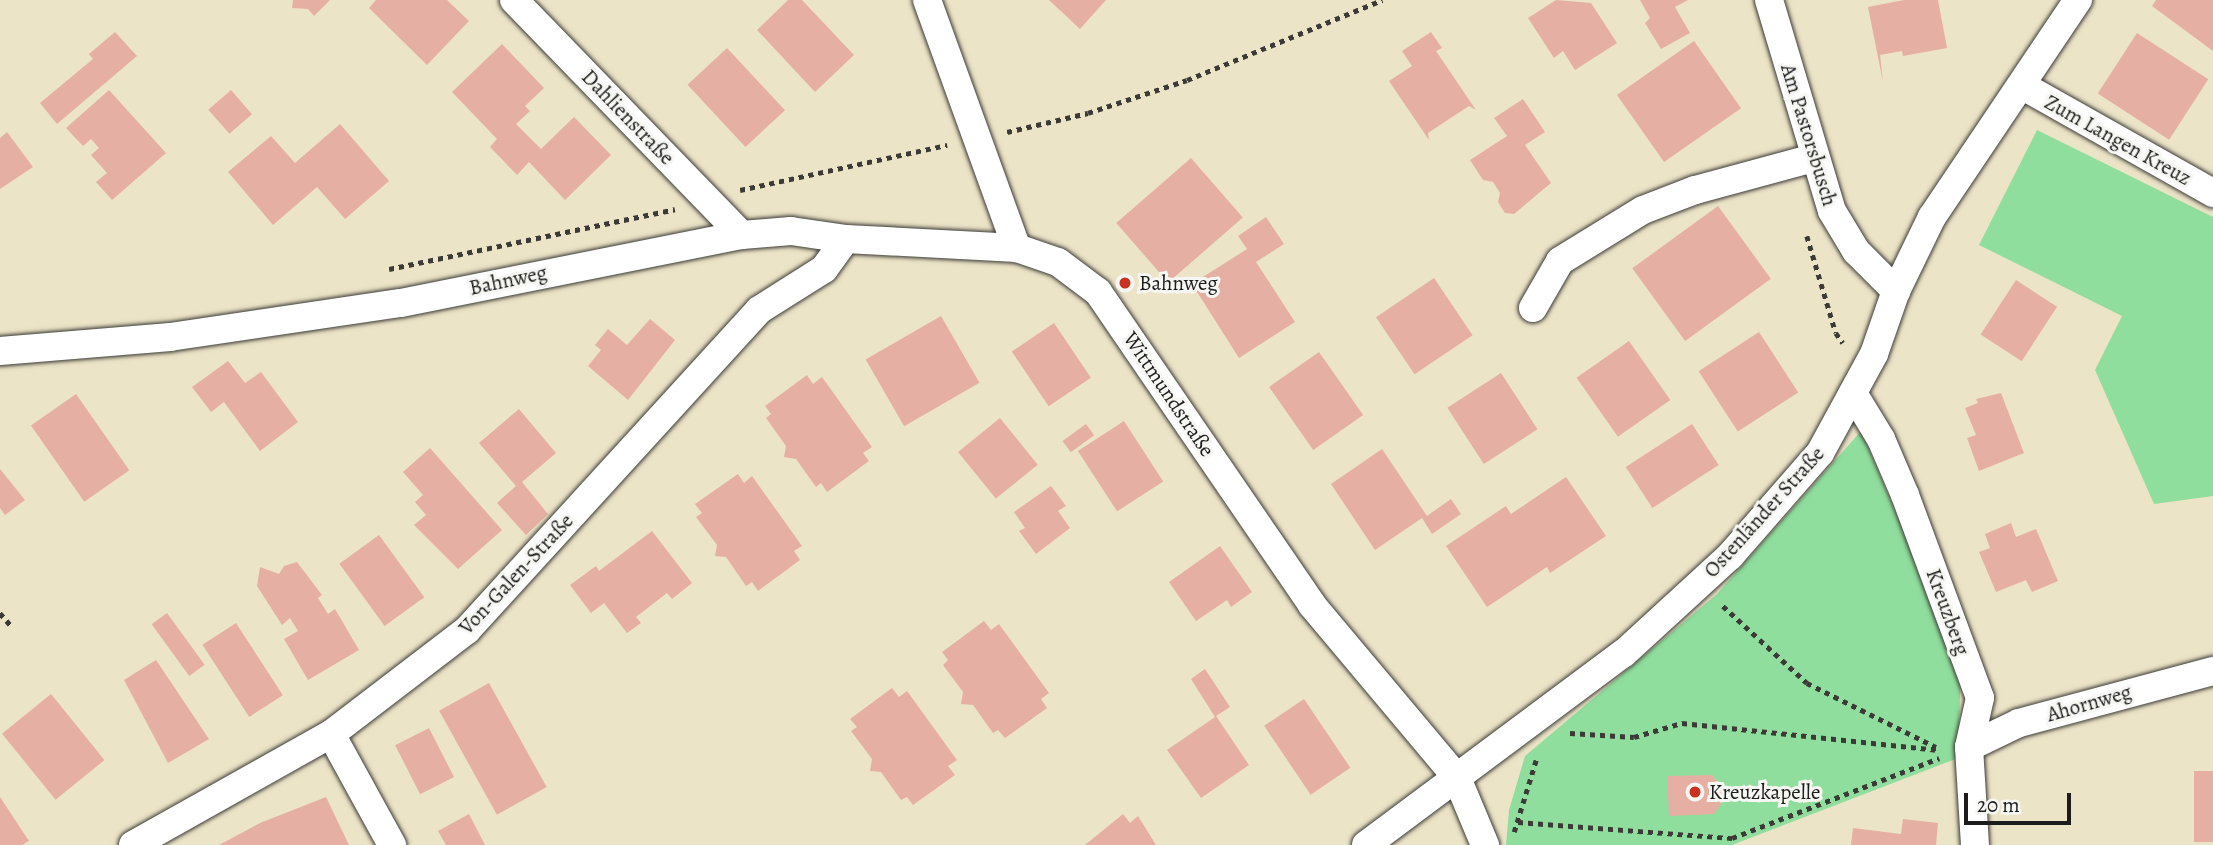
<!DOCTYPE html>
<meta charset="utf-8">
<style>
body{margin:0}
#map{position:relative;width:2213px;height:845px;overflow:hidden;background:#ece4c7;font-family:Alegreya,serif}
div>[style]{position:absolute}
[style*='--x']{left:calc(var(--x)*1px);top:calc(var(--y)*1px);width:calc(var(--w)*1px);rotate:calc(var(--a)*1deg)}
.green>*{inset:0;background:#90de9d}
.building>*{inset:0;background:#e6afa3;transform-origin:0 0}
.path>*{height:4.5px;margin-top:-2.25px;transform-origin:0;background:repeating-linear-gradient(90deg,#3b3a36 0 5px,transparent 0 10px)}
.roads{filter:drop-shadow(0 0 2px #3b3a36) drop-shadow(0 0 2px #3b3a36)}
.street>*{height:28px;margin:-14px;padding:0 14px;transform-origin:14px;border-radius:14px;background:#fff}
.dots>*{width:19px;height:19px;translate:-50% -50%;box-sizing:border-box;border:4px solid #f6f6f2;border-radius:50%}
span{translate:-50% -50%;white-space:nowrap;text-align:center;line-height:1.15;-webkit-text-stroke:6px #f6f6f2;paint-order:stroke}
.street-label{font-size:21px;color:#1c1c1c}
.poi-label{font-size:21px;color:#1c1c1c}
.left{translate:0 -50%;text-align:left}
.scale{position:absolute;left:1964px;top:793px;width:107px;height:32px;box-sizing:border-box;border:4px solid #1c1c1c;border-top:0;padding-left:9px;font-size:21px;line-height:24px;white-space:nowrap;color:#1c1c1c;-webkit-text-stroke:5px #f6f6f2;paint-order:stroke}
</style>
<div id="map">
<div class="green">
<i style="clip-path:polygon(2037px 130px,2213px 217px,2213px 496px,2154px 504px,2095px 370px,2122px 316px,1979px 245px)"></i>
<i style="clip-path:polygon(1861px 431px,1961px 665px,1958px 758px,1732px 845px,1506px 845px,1509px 810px,1525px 756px,1717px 594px)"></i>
</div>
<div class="building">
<i style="clip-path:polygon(293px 0,330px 0,314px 16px,308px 9px,292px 8px)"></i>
<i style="clip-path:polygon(376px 0,447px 0,469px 21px,427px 65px,369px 8px)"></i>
<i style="clip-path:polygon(788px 0,802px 0,854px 55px,815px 92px,757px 30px)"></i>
<i style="clip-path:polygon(1049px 0,1106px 0,1080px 29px)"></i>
<i style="clip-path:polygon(1556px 0,1591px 3px,1617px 43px,1575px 70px,1563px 51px,1554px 58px,1528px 18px)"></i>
<i style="clip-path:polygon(1640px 0,1688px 0,1675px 7px,1690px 33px,1661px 49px,1645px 23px,1650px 18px)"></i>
<i style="clip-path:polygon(1904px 0,1938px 0,1947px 48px,1903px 56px,1902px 51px,1880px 55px,1883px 82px,1868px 7px)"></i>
<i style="clip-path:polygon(2156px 0,2213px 0,2213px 51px,2152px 6px)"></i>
<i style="clip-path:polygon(115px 32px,137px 56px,57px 124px,40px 103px,93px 59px,89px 54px)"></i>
<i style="clip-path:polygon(1431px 32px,1442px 48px,1436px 51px,1476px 110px,1469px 106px,1428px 133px,1429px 140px,1389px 81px,1412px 66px,1402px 51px)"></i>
<i style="left:2137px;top:33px;width:85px;height:72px;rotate:33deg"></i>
<i style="left:1694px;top:41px;width:82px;height:94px;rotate:55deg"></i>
<i style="clip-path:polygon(502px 44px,544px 88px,525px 106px,530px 111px,516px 124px,541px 149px,574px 117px,611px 155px,565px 200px,529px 162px,517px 175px,490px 147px,497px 139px,452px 92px)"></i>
<i style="left:727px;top:48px;width:85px;height:54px;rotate:47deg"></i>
<i style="clip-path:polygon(109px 90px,166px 153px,112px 200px,96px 182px,107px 173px,91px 155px,99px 148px,91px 139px,83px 146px,66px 128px)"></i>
<i style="left:231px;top:90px;width:32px;height:30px;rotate:49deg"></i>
<i style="clip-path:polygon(1523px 99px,1545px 132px,1525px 145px,1551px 183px,1514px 214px,1505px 213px,1498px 202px,1500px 193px,1493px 182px,1483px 180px,1470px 160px,1507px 136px,1494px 118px)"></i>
<i style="clip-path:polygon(340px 124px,389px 181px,345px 219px,317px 187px,273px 225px,228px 172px,271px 136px,295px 163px)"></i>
<i style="clip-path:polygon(7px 132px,33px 167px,0 189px,0 138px)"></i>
<i style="left:1191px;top:158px;width:79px;height:99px;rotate:49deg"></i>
<i style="left:1718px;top:206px;width:90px;height:106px;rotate:54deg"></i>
<i style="clip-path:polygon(1266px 217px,1284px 244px,1256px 262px,1295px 322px,1239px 358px,1192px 284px,1247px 249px,1238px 236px)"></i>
<i style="left:1434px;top:278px;width:69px;height:70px;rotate:56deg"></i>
<i style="left:2016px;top:280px;width:49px;height:65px;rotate:33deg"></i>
<i style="left:941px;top:316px;width:77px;height:87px;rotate:60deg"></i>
<i style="clip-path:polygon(650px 319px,675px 340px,628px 400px,588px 366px,601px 350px,595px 345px,608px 329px,627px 345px)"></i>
<i style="left:1054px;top:323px;width:66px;height:51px;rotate:56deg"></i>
<i style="left:1759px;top:332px;width:72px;height:72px;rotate:57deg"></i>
<i style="left:1629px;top:341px;width:72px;height:64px;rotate:55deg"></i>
<i style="left:1319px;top:352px;width:77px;height:61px;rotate:55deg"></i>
<i style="clip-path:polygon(228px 361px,245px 383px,261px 372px,298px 422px,260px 451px,224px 402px,211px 412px,192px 387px)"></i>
<i style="left:1501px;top:373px;width:67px;height:64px;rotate:57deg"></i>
<i style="clip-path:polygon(807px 375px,813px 384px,822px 377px,872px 447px,863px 453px,869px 461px,827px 492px,821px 483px,816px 487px,796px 459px,784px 457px,786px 446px,766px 418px,771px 414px,765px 406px)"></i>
<i style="clip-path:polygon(2001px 393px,2024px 453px,1979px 471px,1967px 438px,1976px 435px,1965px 408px,1978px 403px,1976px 399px)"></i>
<i style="left:76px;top:394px;width:93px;height:55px;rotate:55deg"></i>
<i style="clip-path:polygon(519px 409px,556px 453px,522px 482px,548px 514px,526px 535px,497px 503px,516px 486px,479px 443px)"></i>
<i style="left:1000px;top:418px;width:60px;height:54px;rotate:51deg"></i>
<i style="left:1124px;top:421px;width:72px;height:55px;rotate:57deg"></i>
<i style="left:1086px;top:424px;width:14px;height:29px;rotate:54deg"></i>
<i style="left:1692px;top:424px;width:49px;height:79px;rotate:57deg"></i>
<i style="clip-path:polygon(430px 448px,502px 530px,458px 569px,414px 525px,426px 515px,415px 502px,423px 495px,403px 472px)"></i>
<i style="clip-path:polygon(1382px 449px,1427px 516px,1451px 499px,1461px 514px,1432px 534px,1422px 518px,1375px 550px,1331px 484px)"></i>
<i style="clip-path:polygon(0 469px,25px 500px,5px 515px,0 508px)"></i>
<i style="clip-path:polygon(738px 474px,744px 483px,752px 476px,802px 546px,794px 551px,800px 560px,758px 591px,752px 582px,746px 586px,726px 557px,715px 556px,717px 545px,696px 517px,702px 513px,695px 504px)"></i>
<i style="clip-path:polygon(1566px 477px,1606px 536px,1550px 573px,1547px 567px,1487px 607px,1446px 546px,1506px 506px,1511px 514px)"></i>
<i style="clip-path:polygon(1051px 486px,1066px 506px,1058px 511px,1070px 528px,1036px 554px,1019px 531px,1025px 528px,1014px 512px)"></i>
<i style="clip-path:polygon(2011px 523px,2016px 537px,2036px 529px,2058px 581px,2032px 592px,2026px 580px,1996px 592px,1979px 552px,1990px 548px,1985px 534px)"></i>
<i style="clip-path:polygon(652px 531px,692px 583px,672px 599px,667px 593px,636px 617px,641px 623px,627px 633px,604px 603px,591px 613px,570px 585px,596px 566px,599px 571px)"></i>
<i style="left:379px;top:535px;width:77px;height:49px;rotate:54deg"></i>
<i style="clip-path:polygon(1220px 546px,1252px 592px,1231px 607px,1227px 600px,1196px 621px,1169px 582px)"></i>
<i style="clip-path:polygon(297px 562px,322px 595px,318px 598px,328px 614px,335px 609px,359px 650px,308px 680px,284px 639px,298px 631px,290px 618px,282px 625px,257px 586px,260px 567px,279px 574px,284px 566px)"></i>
<i style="left:167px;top:613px;width:64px;height:19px;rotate:54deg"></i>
<i style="clip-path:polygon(984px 621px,991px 630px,999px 624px,1049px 693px,1041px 699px,1047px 708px,1005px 738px,998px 730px,993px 733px,973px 705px,961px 704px,963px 692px,943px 665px,948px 660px,942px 652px)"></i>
<i style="left:236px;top:623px;width:86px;height:40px;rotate:57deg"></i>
<i style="clip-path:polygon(156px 660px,209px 739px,168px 763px,124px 680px)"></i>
<i style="clip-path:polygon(1205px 669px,1230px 707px,1216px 716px,1249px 765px,1201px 798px,1167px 750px,1215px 717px,1191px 679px)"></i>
<i style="left:489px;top:683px;width:119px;height:57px;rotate:61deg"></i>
<i style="clip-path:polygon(892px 688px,899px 697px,907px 691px,957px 760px,948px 766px,955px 775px,913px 805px,907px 797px,901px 800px,881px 772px,870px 771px,872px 759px,851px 731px,857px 727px,850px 719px)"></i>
<i style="left:51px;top:694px;width:85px;height:63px;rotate:51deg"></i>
<i style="left:1304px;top:699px;width:83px;height:48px;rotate:56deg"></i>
<i style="left:429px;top:728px;width:55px;height:38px;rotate:63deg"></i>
<i style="left:2213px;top:771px;width:71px;height:19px;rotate:90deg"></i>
<i style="clip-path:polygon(1712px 775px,1722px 787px,1723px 801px,1714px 814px,1669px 816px,1667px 776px)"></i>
<i style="clip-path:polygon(0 797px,29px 841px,22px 845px,0 845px)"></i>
<i style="clip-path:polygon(326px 797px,349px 845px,219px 845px,260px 823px)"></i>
<i style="clip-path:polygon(469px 814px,485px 845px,446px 845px,438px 831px)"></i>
<i style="clip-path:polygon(1123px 814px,1130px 823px,1138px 816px,1156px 845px,1085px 845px)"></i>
<i style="clip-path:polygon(1903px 819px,1938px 823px,1936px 845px,1851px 845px,1853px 828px,1901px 834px)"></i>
</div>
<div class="path">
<i style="--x:1007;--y:132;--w:83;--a:-13.2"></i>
<i style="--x:1088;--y:113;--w:104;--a:-18.4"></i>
<i style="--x:1187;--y:80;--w:211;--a:-22.3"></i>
<i style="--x:740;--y:190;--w:212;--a:-12.3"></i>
<i style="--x:1807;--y:236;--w:101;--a:73.4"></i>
<i style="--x:1836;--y:333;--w:12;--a:55"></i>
<i style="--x:389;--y:269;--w:292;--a:-11.8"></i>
<i style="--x:1723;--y:606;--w:114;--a:42.5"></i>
<i style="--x:1807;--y:683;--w:144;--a:26.4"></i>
<i style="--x:0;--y:613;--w:18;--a:49"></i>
<i style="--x:1570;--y:733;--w:64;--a:3.6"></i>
<i style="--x:1634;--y:737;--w:50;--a:-16.3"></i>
<i style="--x:1682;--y:723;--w:258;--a:6"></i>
<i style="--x:1518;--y:822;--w:215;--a:4.3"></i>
<i style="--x:1732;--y:838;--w:222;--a:-21.1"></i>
<i style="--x:1514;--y:832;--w:75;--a:-73"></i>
</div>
<div class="roads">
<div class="street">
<i style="--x:514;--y:0;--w:327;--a:45.9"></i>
<i style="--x:927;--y:0;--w:264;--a:70.1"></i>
<i style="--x:1769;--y:0;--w:220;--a:73.4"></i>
<i style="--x:1832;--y:211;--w:47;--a:59"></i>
<i style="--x:1856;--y:251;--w:57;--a:45"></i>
<i style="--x:2023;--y:86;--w:218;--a:29.4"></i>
<i style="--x:1533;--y:308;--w:54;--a:-60.1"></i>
<i style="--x:1560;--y:261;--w:97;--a:-31.6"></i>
<i style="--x:1643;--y:210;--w:56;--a:-21"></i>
<i style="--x:1695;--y:190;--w:123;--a:-15.1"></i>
<i style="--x:0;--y:351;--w:171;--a:-4.7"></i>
<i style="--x:170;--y:337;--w:233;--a:-8.4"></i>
<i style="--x:401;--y:303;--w:348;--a:-11.3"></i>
<i style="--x:742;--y:235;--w:49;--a:-4.7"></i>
<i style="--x:791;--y:231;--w:56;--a:8.3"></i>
<i style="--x:846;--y:239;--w:171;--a:3"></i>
<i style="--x:1017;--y:248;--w:43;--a:18.9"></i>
<i style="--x:1058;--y:262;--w:50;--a:36.9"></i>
<i style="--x:1098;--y:292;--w:379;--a:55.6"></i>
<i style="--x:1312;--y:605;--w:226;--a:50"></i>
<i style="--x:1457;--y:778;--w:73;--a:67.3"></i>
<i style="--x:1853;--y:393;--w:54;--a:58.7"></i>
<i style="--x:1881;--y:439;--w:61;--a:66.8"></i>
<i style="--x:1905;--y:495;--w:216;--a:69.7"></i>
<i style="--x:1980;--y:698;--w:50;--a:102.7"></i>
<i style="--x:1969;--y:747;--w:98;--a:86.5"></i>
<i style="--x:331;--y:734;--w:127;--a:61.2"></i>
<i style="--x:1969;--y:747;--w:55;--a:-25.6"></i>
<i style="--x:2019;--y:723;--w:201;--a:-15"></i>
<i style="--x:133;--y:845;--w:227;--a:-29.3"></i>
<i style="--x:331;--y:734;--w:171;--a:-37.4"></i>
<i style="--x:467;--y:630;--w:433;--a:-47.6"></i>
<i style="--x:759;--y:310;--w:77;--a:-32.2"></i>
<i style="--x:824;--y:269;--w:37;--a:-54"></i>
<i style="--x:1366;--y:845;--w:322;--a:-36.7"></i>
<i style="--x:1624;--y:653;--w:144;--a:-42.5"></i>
<i style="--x:1730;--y:556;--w:137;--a:-48.9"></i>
<i style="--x:1820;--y:453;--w:113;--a:-61.4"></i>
<i style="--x:1874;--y:354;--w:67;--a:-70.8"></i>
<i style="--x:1896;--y:291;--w:82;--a:-64.1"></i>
<i style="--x:1932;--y:217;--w:262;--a:-56.1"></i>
</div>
</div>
<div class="dots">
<i style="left:1125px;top:283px;background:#c8321e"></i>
<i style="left:1695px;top:792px;background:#c8321e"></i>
</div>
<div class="street-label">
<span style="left:628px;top:117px;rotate:46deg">Dahlienstraße</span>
<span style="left:1809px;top:135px;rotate:73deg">Am Pastorsbusch</span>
<span style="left:2118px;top:140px;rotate:29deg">Zum Langen Kreuz</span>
<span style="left:508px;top:280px;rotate:-12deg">Bahnweg</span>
<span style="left:1169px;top:394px;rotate:56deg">Wittmundstraße</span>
<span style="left:1764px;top:512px;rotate:-48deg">Ostenländer Straße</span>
<span style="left:516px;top:574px;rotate:-47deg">Von-Galen-Straße</span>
<span style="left:1948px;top:612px;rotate:70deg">Kreuzberg</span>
<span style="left:2089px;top:703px;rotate:-16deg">Ahornweg</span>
</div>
<div class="poi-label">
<span class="left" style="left:1139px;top:283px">Bahnweg</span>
<span class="left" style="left:1709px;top:792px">Kreuzkapelle</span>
</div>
<div class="scale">20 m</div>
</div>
